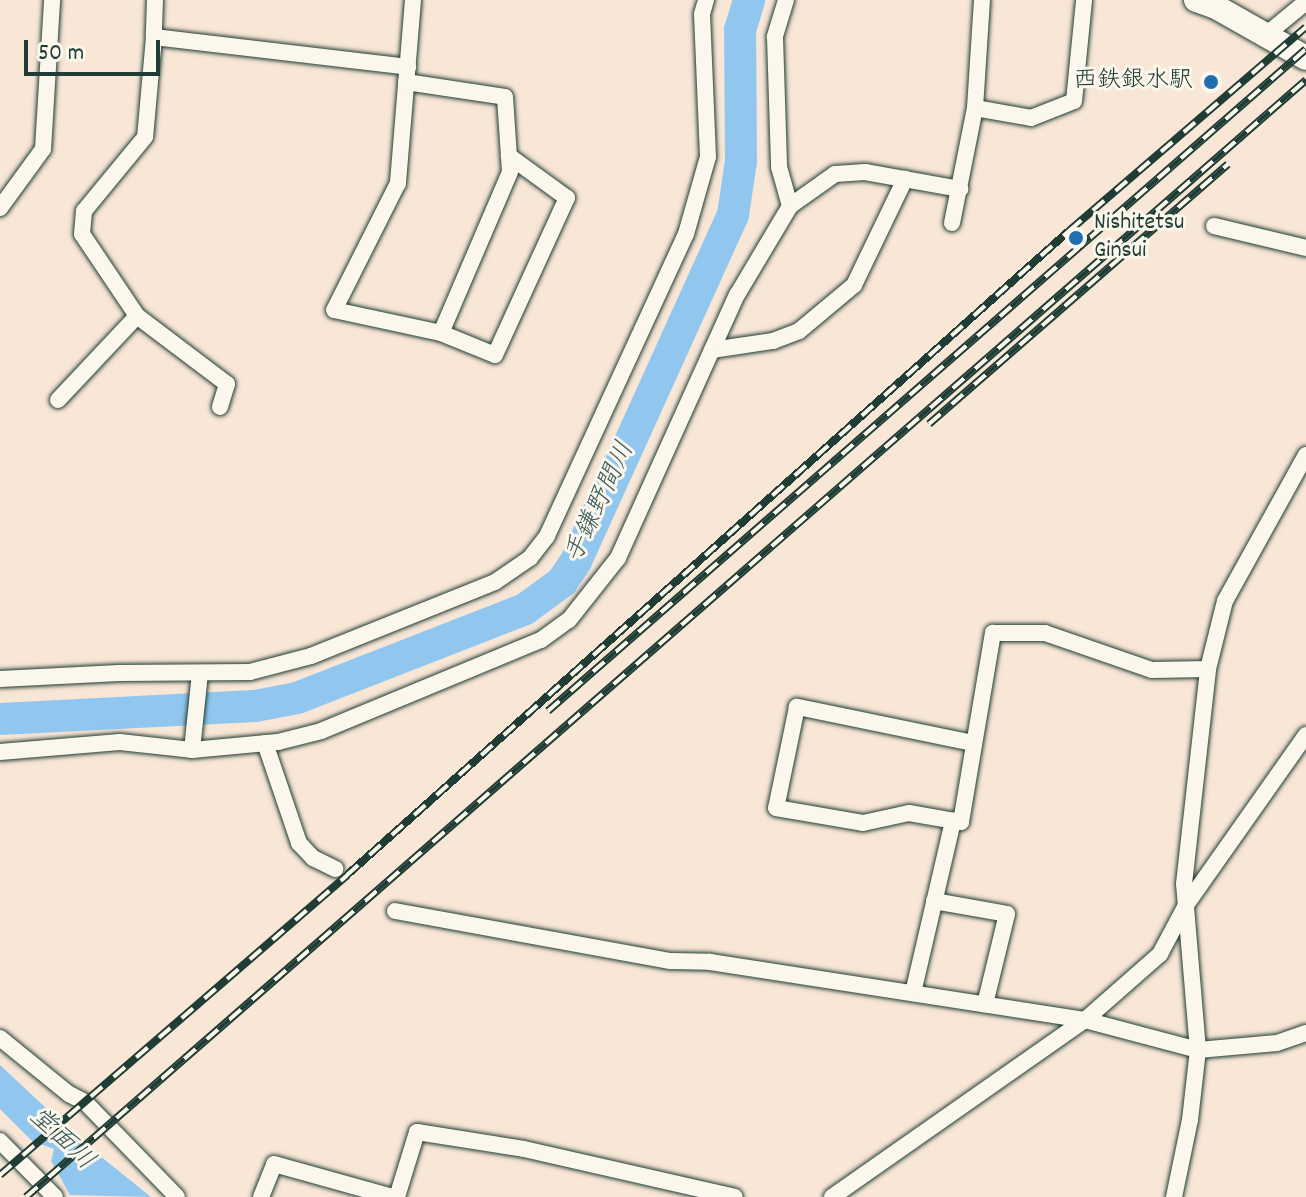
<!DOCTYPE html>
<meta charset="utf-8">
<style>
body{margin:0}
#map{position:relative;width:1306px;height:1197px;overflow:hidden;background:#f8e6d6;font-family:Dekko,"Klee One",sans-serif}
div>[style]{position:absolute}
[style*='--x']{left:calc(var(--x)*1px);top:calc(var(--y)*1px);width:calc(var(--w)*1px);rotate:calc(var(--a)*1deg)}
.water>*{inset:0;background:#91c7ef}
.river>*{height:32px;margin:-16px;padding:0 16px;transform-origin:16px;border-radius:16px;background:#91c7ef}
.roads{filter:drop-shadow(0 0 2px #1f3d34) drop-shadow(0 0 2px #1f3d34)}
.minor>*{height:16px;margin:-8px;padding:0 8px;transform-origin:8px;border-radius:8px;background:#fbf7ec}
.secondary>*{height:24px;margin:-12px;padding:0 12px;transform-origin:12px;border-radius:12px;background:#fbf7ec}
.rail>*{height:8px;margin-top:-4px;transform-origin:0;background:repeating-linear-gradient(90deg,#fbf7ec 0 15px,#1f3d34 0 30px);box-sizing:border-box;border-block:2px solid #1f3d34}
.dots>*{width:22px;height:22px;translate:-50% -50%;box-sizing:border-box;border:4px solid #fbf7ec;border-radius:50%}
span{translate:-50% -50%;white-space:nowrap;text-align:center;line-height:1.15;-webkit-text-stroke:6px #fbf7ec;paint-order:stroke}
.poi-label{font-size:24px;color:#1f3d34}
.right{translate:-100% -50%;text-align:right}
.left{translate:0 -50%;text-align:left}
.water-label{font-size:26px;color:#365959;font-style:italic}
.scale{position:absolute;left:24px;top:40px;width:136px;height:36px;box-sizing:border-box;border:4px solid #1f3d34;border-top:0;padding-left:10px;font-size:24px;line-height:28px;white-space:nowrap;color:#1f3d34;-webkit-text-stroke:6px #fbf7ec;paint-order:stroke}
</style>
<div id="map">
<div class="water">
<i style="clip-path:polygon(0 1065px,79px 1139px,151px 1197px,70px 1195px,51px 1161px,54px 1149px,32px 1141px,0 1109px)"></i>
</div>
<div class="river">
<i style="--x:0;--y:719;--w:255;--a:-2.9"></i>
<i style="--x:255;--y:706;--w:43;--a:-10.8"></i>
<i style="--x:297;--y:698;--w:245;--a:-21.3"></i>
<i style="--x:525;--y:609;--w:46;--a:-36.1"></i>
<i style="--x:562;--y:582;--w:25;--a:-56"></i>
<i style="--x:576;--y:561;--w:380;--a:-65.6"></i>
<i style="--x:733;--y:215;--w:55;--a:-81.6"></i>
<i style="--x:741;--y:161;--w:131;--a:-90.4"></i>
<i style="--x:740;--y:30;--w:31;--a:-73"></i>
</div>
<div class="roads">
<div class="minor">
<i style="--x:155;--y:0;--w:37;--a:92"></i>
<i style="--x:154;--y:37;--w:256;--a:6.7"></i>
<i style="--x:413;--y:0;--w:184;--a:94.7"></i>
<i style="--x:398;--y:183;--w:142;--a:116.7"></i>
<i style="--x:334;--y:310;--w:109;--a:12.1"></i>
<i style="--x:441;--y:333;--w:58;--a:22.2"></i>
<i style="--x:495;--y:355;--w:173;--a:-65.4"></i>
<i style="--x:567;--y:198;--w:72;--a:-144.1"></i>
<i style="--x:786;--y:0;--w:39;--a:107"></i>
<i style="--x:775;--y:37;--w:130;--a:88.2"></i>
<i style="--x:779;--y:167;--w:41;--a:74.2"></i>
<i style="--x:1267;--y:34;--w:50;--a:-39.4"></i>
<i style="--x:154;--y:37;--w:100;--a:95.1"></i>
<i style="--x:145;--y:137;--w:96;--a:129.5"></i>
<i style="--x:84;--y:211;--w:23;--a:95"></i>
<i style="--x:82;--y:234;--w:99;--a:56.1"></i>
<i style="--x:137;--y:316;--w:113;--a:37.1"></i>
<i style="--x:227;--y:384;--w:24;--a:107"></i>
<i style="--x:406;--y:82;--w:100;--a:8.6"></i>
<i style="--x:505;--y:97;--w:75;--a:86.2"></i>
<i style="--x:510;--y:172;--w:175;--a:113.2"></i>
<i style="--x:975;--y:108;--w:57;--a:10.1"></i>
<i style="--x:1031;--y:118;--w:46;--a:-21.6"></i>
<i style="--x:1074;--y:101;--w:101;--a:-84.3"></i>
<i style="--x:0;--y:208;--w:73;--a:-53.9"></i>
<i style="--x:43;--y:149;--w:149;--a:-86.5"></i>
<i style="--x:952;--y:223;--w:117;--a:-78.7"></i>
<i style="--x:975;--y:108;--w:108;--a:-86.3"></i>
<i style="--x:1214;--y:226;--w:95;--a:13.4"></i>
<i style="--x:712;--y:350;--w:62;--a:-8.4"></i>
<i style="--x:773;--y:341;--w:28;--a:-21"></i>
<i style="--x:799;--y:331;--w:72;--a:-39.9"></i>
<i style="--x:854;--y:285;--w:118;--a:-64.3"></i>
<i style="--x:58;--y:400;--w:115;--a:-46.8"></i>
<i style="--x:0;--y:679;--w:119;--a:-2.9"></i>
<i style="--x:119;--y:673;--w:131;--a:-0.4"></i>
<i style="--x:250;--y:672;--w:63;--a:-14.7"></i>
<i style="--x:311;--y:656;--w:198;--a:-21.9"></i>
<i style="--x:495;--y:582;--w:42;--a:-34.4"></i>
<i style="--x:530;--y:558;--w:28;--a:-52"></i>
<i style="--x:547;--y:536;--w:332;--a:-65.3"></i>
<i style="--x:686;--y:234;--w:80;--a:-74.1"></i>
<i style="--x:708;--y:157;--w:143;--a:-92.4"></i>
<i style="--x:702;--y:14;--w:15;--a:-74"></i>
<i style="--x:265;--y:743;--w:106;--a:71.2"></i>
<i style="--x:299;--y:843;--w:21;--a:47"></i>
<i style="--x:313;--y:858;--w:25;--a:26"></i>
<i style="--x:973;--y:743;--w:180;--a:-168.4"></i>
<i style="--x:797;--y:707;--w:103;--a:101.7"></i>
<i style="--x:776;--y:808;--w:88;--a:9.8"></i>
<i style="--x:863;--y:823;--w:47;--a:-12.3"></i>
<i style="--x:909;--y:813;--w:53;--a:9.8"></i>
<i style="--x:961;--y:822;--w:192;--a:-80.4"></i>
<i style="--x:993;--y:633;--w:52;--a:0"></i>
<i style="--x:1045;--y:633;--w:113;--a:19.1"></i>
<i style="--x:1152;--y:670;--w:56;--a:-1"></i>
<i style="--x:192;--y:750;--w:77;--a:-84.1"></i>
<i style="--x:0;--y:752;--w:120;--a:-4.8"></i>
<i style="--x:120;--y:742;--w:72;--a:6.3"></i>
<i style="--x:192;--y:750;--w:86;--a:-5.3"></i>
<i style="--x:278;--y:742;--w:44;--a:-14.3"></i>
<i style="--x:321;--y:731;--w:238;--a:-22.5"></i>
<i style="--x:541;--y:640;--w:34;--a:-36"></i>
<i style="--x:569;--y:620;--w:79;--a:-51.7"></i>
<i style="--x:618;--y:558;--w:289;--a:-65.7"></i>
<i style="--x:737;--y:295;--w:104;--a:-59.2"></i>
<i style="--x:790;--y:206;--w:55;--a:-35.4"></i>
<i style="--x:835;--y:174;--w:30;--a:-4"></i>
<i style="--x:865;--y:172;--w:97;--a:10.1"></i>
<i style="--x:934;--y:901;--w:74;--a:10.1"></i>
<i style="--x:1007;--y:914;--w:93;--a:103.7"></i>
<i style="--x:395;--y:911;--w:280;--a:10.3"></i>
<i style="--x:671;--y:961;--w:39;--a:1"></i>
<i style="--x:710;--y:962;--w:379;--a:8.8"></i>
<i style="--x:1085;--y:1020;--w:117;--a:14.9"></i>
<i style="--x:1198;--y:1050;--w:79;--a:-5.1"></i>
<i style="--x:1277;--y:1043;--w:31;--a:-19"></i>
<i style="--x:913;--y:993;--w:177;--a:-76.9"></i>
<i style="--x:0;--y:1038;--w:89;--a:39.1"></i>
<i style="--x:69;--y:1094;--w:18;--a:27"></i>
<i style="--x:85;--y:1102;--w:132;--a:45.9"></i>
<i style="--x:0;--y:1141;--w:78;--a:45.5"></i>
<i style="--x:261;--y:1197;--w:35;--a:-68"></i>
<i style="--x:274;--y:1164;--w:123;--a:15.6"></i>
<i style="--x:397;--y:1197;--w:68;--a:-72.9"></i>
<i style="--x:417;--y:1132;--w:108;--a:9"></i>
<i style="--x:524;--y:1149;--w:216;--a:12.8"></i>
<i style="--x:832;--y:1197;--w:309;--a:-35"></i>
<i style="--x:1085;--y:1020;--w:100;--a:-41.3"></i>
<i style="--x:1160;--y:954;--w:55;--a:-62"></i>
<i style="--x:1186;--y:905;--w:208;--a:-54.8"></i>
<i style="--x:1174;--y:1197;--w:79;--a:-78.3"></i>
<i style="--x:1190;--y:1120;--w:70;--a:-83.5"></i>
<i style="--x:1198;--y:1050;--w:167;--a:-94.8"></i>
<i style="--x:1184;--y:884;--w:216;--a:-83.6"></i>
<i style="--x:1208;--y:669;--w:70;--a:-76"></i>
<i style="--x:1225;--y:601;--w:167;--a:-61"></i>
</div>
<div class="secondary">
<i style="--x:1196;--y:0;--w:21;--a:19"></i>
<i style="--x:1216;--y:7;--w:103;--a:29.5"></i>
</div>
</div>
<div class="rail">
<i style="--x:929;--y:424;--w:396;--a:-41"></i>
<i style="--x:548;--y:711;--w:1006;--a:-41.13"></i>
<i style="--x:0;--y:1175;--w:459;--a:-40.8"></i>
<i style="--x:347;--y:875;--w:969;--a:-41.74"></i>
<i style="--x:1070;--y:230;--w:311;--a:-40.7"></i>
<i style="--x:26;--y:1197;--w:1699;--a:-41.11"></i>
</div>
<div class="dots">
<i style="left:1211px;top:82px;background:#1f6fb2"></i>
<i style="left:1076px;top:238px;background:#1f6fb2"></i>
</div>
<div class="poi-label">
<span class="right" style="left:1193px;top:82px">西鉄銀水駅</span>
<span class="left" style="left:1094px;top:238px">Nishitetsu<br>Ginsui</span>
</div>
<div class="water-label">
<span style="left:601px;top:503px;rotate:-65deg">手鎌野間川</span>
<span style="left:61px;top:1140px;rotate:43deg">堂面川</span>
</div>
<div class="scale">50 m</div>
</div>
